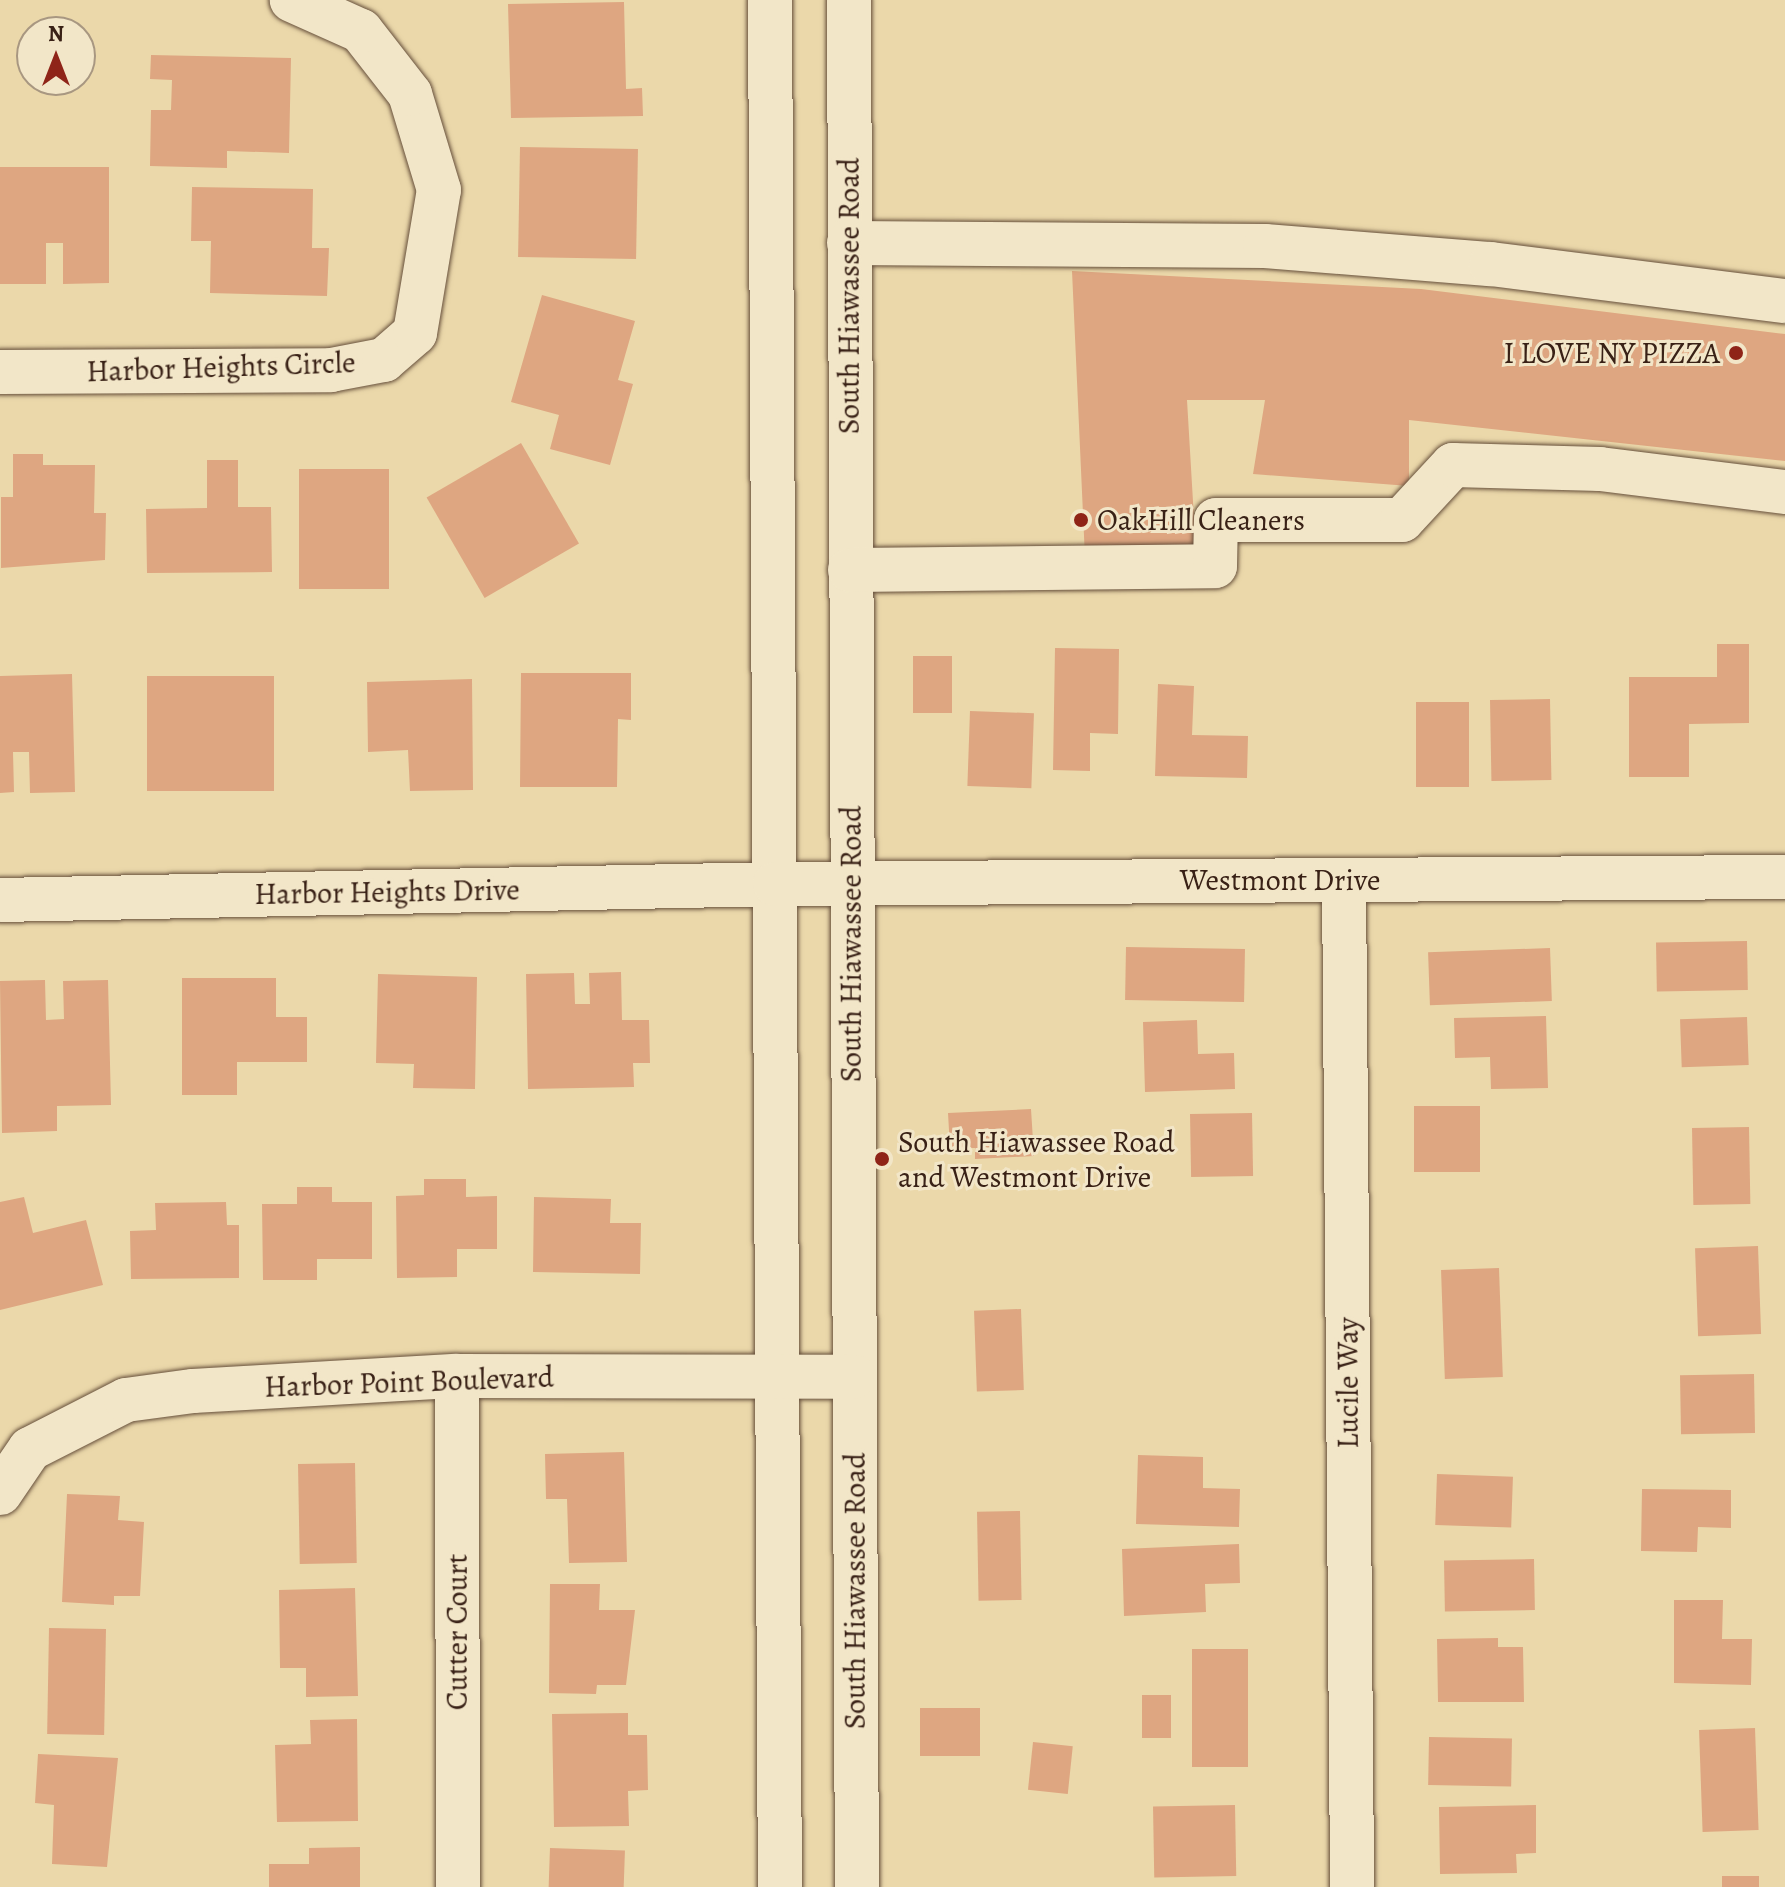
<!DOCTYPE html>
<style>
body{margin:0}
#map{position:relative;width:1785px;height:1887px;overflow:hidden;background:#ebd8aa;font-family:Alegreya,serif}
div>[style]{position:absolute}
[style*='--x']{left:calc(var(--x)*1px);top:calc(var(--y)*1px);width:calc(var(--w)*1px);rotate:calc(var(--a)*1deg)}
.building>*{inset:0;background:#dea681;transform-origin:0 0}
.roads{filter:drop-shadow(0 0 2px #664f3b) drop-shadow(0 0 2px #664f3b)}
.minor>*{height:44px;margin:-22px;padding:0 22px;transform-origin:22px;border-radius:22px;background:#f2e6c8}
.dots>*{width:22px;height:22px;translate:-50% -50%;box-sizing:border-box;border:4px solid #f2e6c8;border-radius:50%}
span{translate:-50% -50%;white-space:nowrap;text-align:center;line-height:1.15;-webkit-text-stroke:6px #f2e6c8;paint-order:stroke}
.street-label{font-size:30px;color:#392116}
.poi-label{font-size:30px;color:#392116}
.right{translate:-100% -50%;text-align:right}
.left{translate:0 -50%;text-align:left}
.north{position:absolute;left:16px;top:16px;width:80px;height:80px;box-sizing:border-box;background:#f2e6c8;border:2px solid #a89781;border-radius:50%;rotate:0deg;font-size:22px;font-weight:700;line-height:32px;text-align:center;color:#392116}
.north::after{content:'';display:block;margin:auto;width:28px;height:36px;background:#8f2418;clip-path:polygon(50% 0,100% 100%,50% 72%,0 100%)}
</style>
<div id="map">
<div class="building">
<i style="clip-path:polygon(624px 2px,626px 89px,642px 88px,643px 116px,511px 118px,508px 4px)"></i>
<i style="clip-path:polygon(151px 55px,291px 58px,289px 153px,227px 151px,227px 168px,150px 166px,151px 110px,171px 110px,172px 80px,150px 79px)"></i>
<i style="left:520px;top:147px;width:118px;height:110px;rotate:1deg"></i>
<i style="clip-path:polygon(0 167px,109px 167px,109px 283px,63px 284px,63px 243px,46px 243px,46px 284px,0 284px)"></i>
<i style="clip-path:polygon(192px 187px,313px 189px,312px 248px,329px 248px,327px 296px,210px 293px,211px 241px,191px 241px)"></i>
<i style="clip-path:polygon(1072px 271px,1421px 289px,1785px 334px,1785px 461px,1409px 420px,1409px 486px,1253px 474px,1265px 400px,1187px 400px,1196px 552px,1085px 558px)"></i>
<i style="clip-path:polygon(542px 295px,635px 321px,618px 380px,633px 384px,610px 465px,550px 449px,559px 415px,511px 402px)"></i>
<i style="left:521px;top:443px;width:116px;height:109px;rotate:60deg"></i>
<i style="clip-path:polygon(13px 454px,43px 454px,43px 465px,95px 465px,94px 513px,106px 513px,105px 560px,1px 568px,1px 497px,13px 497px)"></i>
<i style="clip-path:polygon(207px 460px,238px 460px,238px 507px,271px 507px,272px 572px,147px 573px,146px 509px,207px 508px)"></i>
<i style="left:299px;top:469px;width:90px;height:120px"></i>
<i style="clip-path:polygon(1717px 644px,1749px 644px,1749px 723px,1689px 724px,1689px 777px,1629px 777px,1629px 677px,1717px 677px)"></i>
<i style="clip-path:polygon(1055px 648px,1119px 649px,1118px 734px,1090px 733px,1090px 771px,1053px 770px)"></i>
<i style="left:913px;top:656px;width:39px;height:57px"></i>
<i style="clip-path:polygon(521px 673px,631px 673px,631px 720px,618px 719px,617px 787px,520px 787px)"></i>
<i style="clip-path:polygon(72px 674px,75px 792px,30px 793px,29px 752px,13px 752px,14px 792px,0 793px,0 676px)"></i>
<i style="left:147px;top:676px;width:127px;height:115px"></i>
<i style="clip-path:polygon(472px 679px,473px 790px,410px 791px,408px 750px,368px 752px,367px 682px)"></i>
<i style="clip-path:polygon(1158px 684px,1194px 686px,1192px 735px,1248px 736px,1247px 778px,1155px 776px)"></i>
<i style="left:1550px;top:699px;width:81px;height:60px;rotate:89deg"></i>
<i style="left:1416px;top:702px;width:53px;height:85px"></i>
<i style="left:970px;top:711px;width:64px;height:75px;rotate:2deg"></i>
<i style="left:1747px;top:941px;width:49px;height:91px;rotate:89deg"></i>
<i style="left:1126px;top:947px;width:119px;height:53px;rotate:1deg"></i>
<i style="left:1550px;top:948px;width:53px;height:122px;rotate:88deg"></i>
<i style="clip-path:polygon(621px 972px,622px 1020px,649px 1020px,650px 1063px,633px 1063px,634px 1087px,528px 1089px,526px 974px,574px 973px,575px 1004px,590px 1004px,589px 973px)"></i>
<i style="clip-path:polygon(378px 974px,477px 977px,475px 1089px,413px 1088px,414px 1064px,376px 1063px)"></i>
<i style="clip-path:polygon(182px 978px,276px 978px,276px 1017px,307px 1017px,307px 1062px,237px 1062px,237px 1095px,182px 1095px)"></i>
<i style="clip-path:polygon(45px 980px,46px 1020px,64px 1019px,63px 981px,108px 980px,111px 1105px,57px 1106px,57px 1131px,2px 1133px,0 981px)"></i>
<i style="clip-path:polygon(1546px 1016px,1548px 1088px,1491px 1089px,1490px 1057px,1455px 1058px,1454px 1018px)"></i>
<i style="left:1747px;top:1017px;width:48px;height:67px;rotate:88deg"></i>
<i style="clip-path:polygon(1197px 1020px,1198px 1054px,1234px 1053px,1235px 1089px,1145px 1092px,1143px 1022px)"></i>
<i style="left:1414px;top:1106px;width:66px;height:66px"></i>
<i style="clip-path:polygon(1031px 1109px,1034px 1156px,975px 1159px,975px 1148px,950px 1148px,948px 1113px)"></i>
<i style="left:1252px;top:1113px;width:63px;height:62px;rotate:89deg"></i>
<i style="left:1749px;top:1127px;width:77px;height:57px;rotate:89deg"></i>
<i style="clip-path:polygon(424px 1179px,466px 1179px,466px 1197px,497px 1196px,497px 1249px,457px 1249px,457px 1277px,397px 1278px,396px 1196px,424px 1195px)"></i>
<i style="clip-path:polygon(297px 1187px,332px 1187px,332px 1202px,372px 1202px,372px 1259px,317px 1259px,317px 1280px,263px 1280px,262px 1204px,297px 1204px)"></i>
<i style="clip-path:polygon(24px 1197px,33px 1233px,86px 1220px,103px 1285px,0 1310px,0 1202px)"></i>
<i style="clip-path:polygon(534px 1197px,611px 1199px,610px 1223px,641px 1223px,640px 1274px,533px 1272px)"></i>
<i style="clip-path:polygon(226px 1202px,227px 1225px,239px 1225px,239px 1278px,131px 1279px,130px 1231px,156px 1230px,155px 1203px)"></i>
<i style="left:1758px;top:1246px;width:88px;height:63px;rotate:88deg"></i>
<i style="left:1499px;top:1268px;width:109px;height:58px;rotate:88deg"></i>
<i style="left:1021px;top:1309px;width:81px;height:47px;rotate:88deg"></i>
<i style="left:1754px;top:1374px;width:59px;height:74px;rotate:89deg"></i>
<i style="clip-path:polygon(624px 1452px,627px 1562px,569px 1563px,567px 1499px,546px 1499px,545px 1454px)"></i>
<i style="clip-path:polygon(1138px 1455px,1203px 1457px,1203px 1488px,1240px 1489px,1239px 1527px,1136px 1524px)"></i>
<i style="left:355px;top:1463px;width:100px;height:57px;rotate:89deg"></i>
<i style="left:1437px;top:1474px;width:76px;height:51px;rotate:2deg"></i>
<i style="clip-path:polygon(1642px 1489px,1731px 1490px,1731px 1528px,1698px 1527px,1697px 1552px,1641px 1551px)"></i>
<i style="clip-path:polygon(67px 1494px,120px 1496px,118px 1520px,144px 1522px,140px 1596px,114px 1596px,114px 1605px,62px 1602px)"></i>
<i style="left:1020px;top:1511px;width:89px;height:43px;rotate:89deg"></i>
<i style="clip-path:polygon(1239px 1544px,1240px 1583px,1205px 1584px,1206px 1612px,1124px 1616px,1122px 1549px)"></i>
<i style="left:1534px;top:1559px;width:51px;height:90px;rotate:89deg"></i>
<i style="clip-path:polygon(550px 1584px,600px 1584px,599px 1610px,635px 1610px,626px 1685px,597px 1685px,596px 1694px,549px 1693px)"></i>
<i style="clip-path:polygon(355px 1588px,358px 1696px,306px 1697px,306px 1668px,280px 1668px,279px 1590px)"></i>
<i style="clip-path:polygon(1674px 1600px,1723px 1600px,1722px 1639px,1752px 1639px,1751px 1685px,1674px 1683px)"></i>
<i style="left:49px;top:1628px;width:57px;height:106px;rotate:1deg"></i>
<i style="clip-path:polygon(1498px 1638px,1498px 1647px,1523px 1647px,1524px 1702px,1438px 1702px,1437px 1639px)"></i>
<i style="left:1192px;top:1649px;width:56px;height:118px"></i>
<i style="left:1142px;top:1695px;width:29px;height:43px"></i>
<i style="left:920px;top:1708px;width:60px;height:48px"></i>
<i style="clip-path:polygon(628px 1713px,628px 1735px,647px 1735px,648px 1790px,628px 1791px,629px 1826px,554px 1827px,552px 1714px)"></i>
<i style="clip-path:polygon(357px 1719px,358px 1821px,277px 1822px,275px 1745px,311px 1744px,310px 1720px)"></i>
<i style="left:1755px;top:1728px;width:102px;height:56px;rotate:88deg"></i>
<i style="left:1429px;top:1737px;width:83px;height:48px;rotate:1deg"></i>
<i style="left:1033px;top:1742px;width:40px;height:48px;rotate:6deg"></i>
<i style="clip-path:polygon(38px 1754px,118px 1758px,107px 1867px,52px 1864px,54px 1805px,35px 1803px)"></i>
<i style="left:1235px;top:1805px;width:71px;height:82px;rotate:89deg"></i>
<i style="clip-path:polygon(1536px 1805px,1536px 1853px,1516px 1854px,1517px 1873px,1440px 1874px,1439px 1807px)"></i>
<i style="clip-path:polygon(360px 1847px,360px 1887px,269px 1887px,269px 1864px,309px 1864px,309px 1848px)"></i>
<i style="left:550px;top:1848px;width:75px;height:39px;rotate:2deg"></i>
<i style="left:1759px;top:1876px;width:11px;height:37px;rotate:90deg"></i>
</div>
<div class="roads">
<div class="minor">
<i style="--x:770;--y:0;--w:1887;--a:89.7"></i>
<i style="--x:849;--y:0;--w:1887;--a:89.76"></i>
<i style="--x:849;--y:243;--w:416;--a:0.4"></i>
<i style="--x:1265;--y:246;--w:227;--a:4.6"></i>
<i style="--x:1491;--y:264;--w:296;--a:7.2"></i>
<i style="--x:0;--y:372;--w:331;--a:-0.3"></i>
<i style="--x:331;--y:370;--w:54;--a:-10.7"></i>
<i style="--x:384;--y:360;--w:41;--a:-41.1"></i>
<i style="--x:415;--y:333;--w:145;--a:-80.5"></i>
<i style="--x:439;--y:190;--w:100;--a:-106.8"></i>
<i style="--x:410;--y:94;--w:80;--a:-127.9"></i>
<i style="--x:361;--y:31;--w:76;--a:-155.8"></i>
<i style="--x:850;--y:570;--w:365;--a:-0.6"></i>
<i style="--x:1215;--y:566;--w:46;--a:-88.8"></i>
<i style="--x:1216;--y:520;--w:186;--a:0"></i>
<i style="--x:1402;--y:520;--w:75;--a:-47.2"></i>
<i style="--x:1453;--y:465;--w:147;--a:1.6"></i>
<i style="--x:1600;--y:469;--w:186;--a:7.1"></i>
<i style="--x:1344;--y:880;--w:1007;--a:89.54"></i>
<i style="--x:0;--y:900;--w:775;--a:-1.18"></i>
<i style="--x:775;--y:884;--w:1010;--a:-0.4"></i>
<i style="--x:457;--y:1376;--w:511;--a:89.89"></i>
<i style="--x:0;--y:1493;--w:53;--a:-55.7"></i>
<i style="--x:30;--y:1449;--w:108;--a:-27"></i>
<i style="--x:126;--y:1400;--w:68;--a:-7.7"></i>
<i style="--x:193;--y:1391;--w:264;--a:-3.3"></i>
<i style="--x:457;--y:1376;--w:397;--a:0.1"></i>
</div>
</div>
<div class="dots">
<i style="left:1736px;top:353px;background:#8f2418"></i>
<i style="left:1081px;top:520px;background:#8f2418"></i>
<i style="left:882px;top:1159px;background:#8f2418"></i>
</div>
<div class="street-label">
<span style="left:849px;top:296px;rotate:-90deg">South Hiawassee Road</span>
<span style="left:221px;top:367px;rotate:-2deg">Harbor Heights Circle</span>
<span style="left:1280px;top:880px">Westmont Drive</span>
<span style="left:387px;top:892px;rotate:-1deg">Harbor Heights Drive</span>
<span style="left:851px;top:944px;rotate:-90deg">South Hiawassee Road</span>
<span style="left:409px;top:1382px;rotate:-2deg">Harbor Point Boulevard</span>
<span style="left:1348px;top:1383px;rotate:-90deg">Lucile Way</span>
<span style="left:855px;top:1591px;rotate:-90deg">South Hiawassee Road</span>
<span style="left:457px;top:1632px;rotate:-90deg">Cutter Court</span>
</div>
<div class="poi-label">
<span class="right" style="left:1720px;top:353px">I LOVE NY PIZZA</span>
<span class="left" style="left:1097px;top:520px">OakHill Cleaners</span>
<span class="left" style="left:898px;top:1159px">South Hiawassee Road<br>and Westmont Drive</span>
</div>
<div class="north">N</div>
</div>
